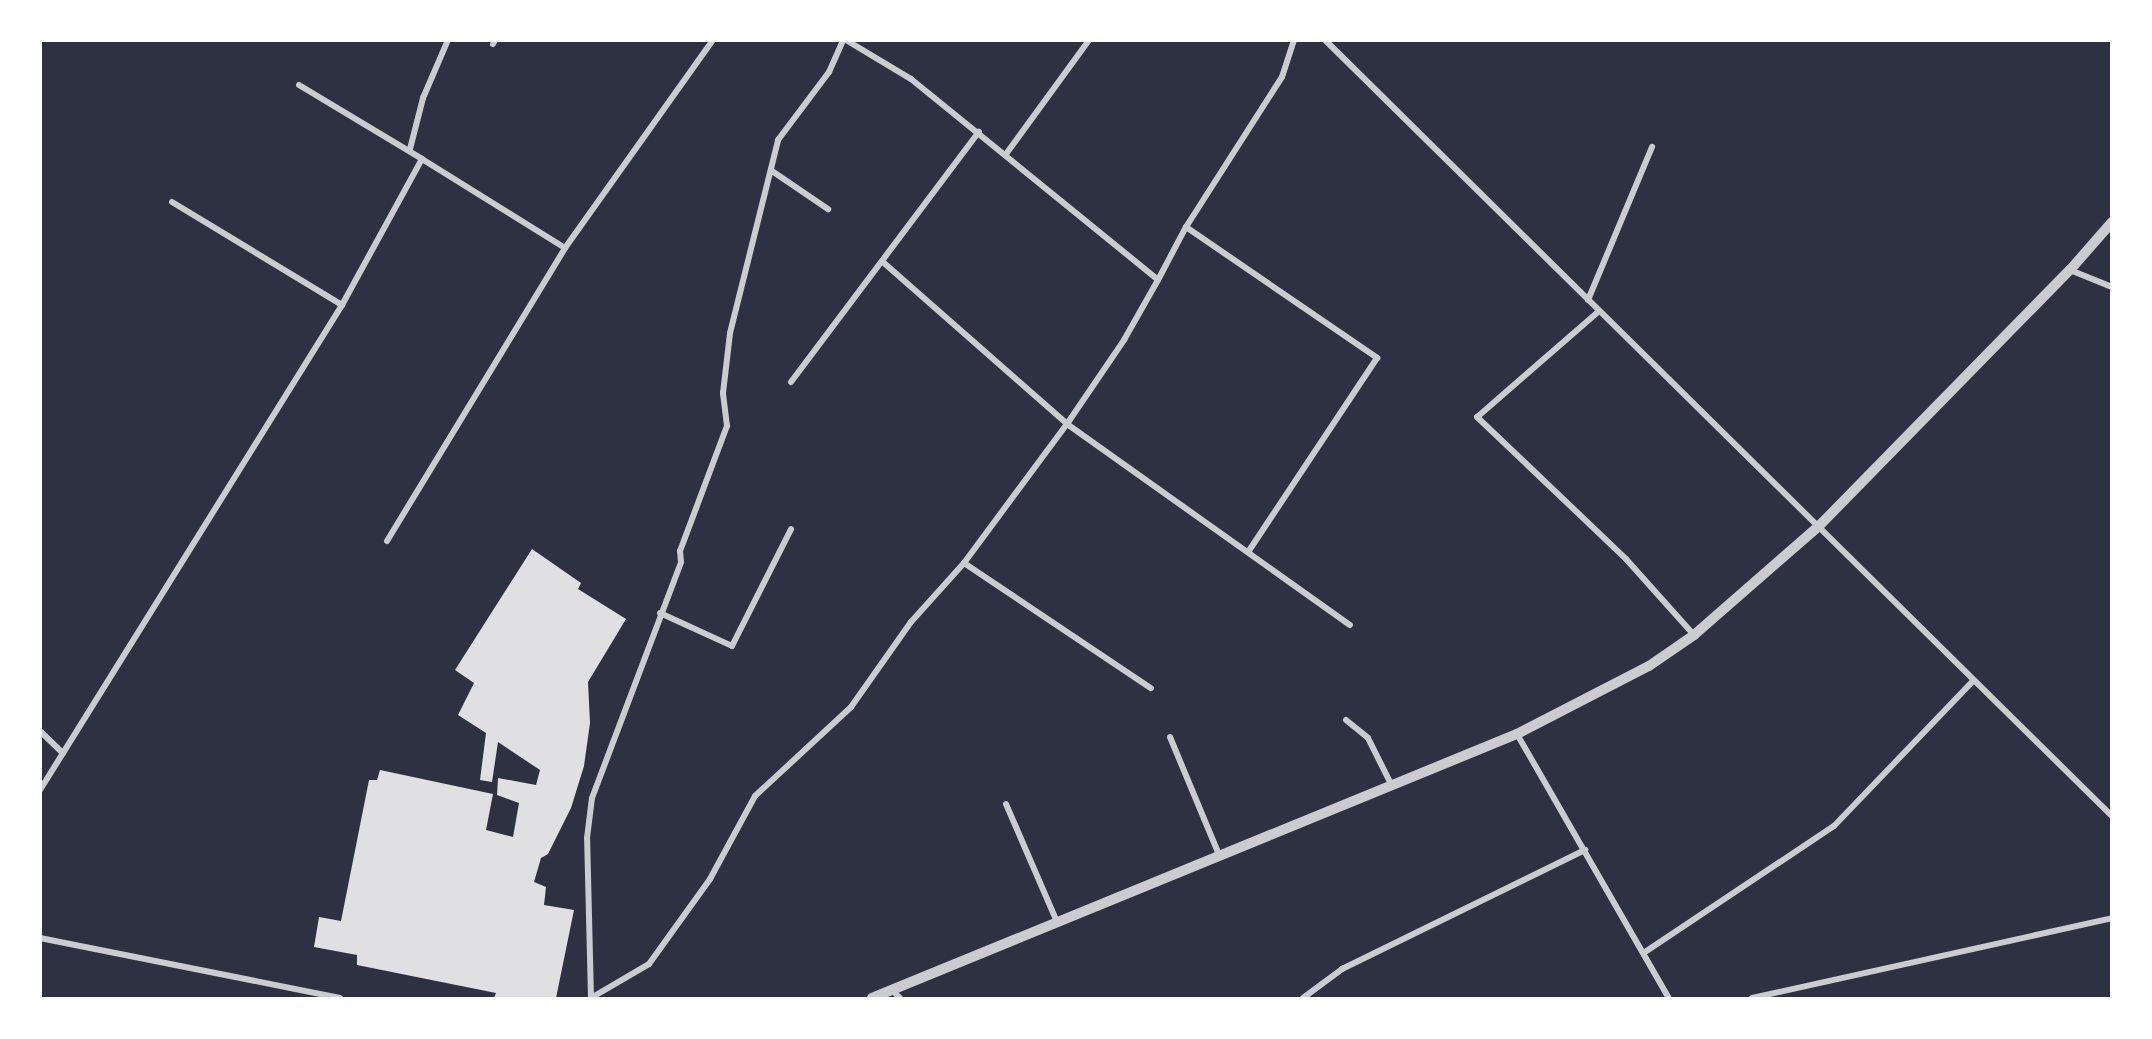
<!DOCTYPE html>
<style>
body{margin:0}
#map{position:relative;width:2152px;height:1039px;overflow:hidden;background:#2d3142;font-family:Montserrat,sans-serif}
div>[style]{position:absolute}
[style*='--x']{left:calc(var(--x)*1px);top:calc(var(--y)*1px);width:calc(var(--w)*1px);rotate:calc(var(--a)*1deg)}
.building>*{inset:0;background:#e0e0e3}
.minor>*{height:6px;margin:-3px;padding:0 3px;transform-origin:3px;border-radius:3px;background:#caccd0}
.tertiary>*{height:10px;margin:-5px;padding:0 5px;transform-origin:5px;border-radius:5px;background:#caccd0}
span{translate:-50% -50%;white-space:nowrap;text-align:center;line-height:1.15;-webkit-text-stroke:5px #fff;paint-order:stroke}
.frame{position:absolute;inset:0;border:42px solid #fff;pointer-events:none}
</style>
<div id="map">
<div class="building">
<i style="clip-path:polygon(532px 549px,581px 583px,578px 589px,626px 619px,588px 682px,590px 723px,584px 766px,571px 808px,548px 854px,541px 858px,534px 882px,546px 887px,544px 905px,574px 910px,556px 998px,494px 998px,496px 993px,357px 965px,357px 955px,314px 947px,319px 917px,341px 921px,369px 780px,377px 780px,380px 770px,493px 794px,486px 830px,513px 837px,519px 803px,497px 795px,498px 778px,536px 785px,540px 770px,498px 742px,492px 782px,480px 780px,486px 733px,458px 715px,474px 683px,455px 670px)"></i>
</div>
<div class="minor">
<i style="--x:846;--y:40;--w:76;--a:31"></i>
<i style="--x:911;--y:79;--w:318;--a:39.1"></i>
<i style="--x:1158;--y:280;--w:60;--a:-62.2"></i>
<i style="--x:1186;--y:227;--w:178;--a:-57.4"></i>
<i style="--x:1282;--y:77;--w:39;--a:-72"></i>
<i style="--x:1325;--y:40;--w:1105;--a:44.6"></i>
<i style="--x:493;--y:44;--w:4;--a:-63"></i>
<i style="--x:299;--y:85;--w:144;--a:31"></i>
<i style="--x:410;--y:149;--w:53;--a:-75.7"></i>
<i style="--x:423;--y:98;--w:63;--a:-66.7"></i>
<i style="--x:1006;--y:154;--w:141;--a:-53.9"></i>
<i style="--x:772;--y:171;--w:68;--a:34.2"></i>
<i style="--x:172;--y:202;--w:199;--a:31.2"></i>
<i style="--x:1186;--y:227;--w:232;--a:34.4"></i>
<i style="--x:1377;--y:358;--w:232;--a:123.6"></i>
<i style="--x:884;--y:263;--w:244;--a:41.3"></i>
<i style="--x:1067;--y:424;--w:347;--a:35.4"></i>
<i style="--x:2070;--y:270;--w:45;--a:22"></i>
<i style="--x:1588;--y:300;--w:166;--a:-67.3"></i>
<i style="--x:1598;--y:312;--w:160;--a:139"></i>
<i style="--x:1477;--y:417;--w:206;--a:43.6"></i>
<i style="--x:1626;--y:559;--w:102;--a:48.2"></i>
<i style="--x:791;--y:382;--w:313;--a:-53.1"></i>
<i style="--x:387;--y:541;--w:343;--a:-58.7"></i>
<i style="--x:565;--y:248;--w:255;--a:-54.6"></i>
<i style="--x:964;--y:563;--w:225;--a:33.8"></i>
<i style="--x:660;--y:613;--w:79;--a:24.6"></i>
<i style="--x:732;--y:646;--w:131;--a:-63.2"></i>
<i style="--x:1346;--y:720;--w:28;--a:39"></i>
<i style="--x:1368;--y:738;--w:51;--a:63.4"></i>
<i style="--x:40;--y:731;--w:32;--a:44"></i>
<i style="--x:1517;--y:734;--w:305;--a:60.1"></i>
<i style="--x:1170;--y:737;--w:130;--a:67.4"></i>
<i style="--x:40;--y:790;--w:571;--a:-58.09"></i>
<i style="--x:342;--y:305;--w:166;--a:-61.3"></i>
<i style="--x:422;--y:159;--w:168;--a:31.9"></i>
<i style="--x:1006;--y:804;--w:129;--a:66.6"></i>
<i style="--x:40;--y:938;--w:306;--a:11.3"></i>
<i style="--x:1645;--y:952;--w:227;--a:-33.7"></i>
<i style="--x:1834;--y:826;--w:201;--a:-46.2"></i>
<i style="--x:893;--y:991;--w:10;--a:45"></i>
<i style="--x:591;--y:998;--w:160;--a:-91.4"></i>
<i style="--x:587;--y:838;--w:40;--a:-82.9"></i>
<i style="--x:592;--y:798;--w:252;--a:-69.3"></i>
<i style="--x:681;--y:562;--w:11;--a:-95"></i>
<i style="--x:680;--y:551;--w:134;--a:-69.4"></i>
<i style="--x:727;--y:426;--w:33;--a:-97"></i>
<i style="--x:723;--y:393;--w:60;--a:-83.3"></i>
<i style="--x:730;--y:333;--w:199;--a:-76"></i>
<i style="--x:778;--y:140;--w:85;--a:-53.1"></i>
<i style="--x:829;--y:72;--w:35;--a:-66"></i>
<i style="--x:591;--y:998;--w:67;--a:-30.4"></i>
<i style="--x:649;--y:964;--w:105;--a:-54.3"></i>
<i style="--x:710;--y:879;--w:94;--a:-61.5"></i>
<i style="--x:755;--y:796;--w:131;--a:-42.8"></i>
<i style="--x:851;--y:707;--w:104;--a:-54.8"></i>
<i style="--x:911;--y:622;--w:79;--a:-48.1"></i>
<i style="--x:964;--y:563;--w:173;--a:-53.5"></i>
<i style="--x:1067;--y:424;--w:102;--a:-55.8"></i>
<i style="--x:1124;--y:340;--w:69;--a:-60.5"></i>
<i style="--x:1303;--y:998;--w:49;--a:-36.6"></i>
<i style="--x:1342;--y:969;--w:271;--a:-26.1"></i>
<i style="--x:1752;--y:998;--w:369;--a:-12.5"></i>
</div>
<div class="tertiary">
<i style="--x:872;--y:998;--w:697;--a:-22.26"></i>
<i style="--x:1517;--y:734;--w:148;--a:-27.3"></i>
<i style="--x:1649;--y:666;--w:55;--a:-34.6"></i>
<i style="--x:1694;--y:635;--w:166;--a:-41.1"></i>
<i style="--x:1819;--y:526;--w:359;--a:-45.6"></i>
<i style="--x:2070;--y:270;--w:64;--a:-48.8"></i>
</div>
<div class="frame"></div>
</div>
